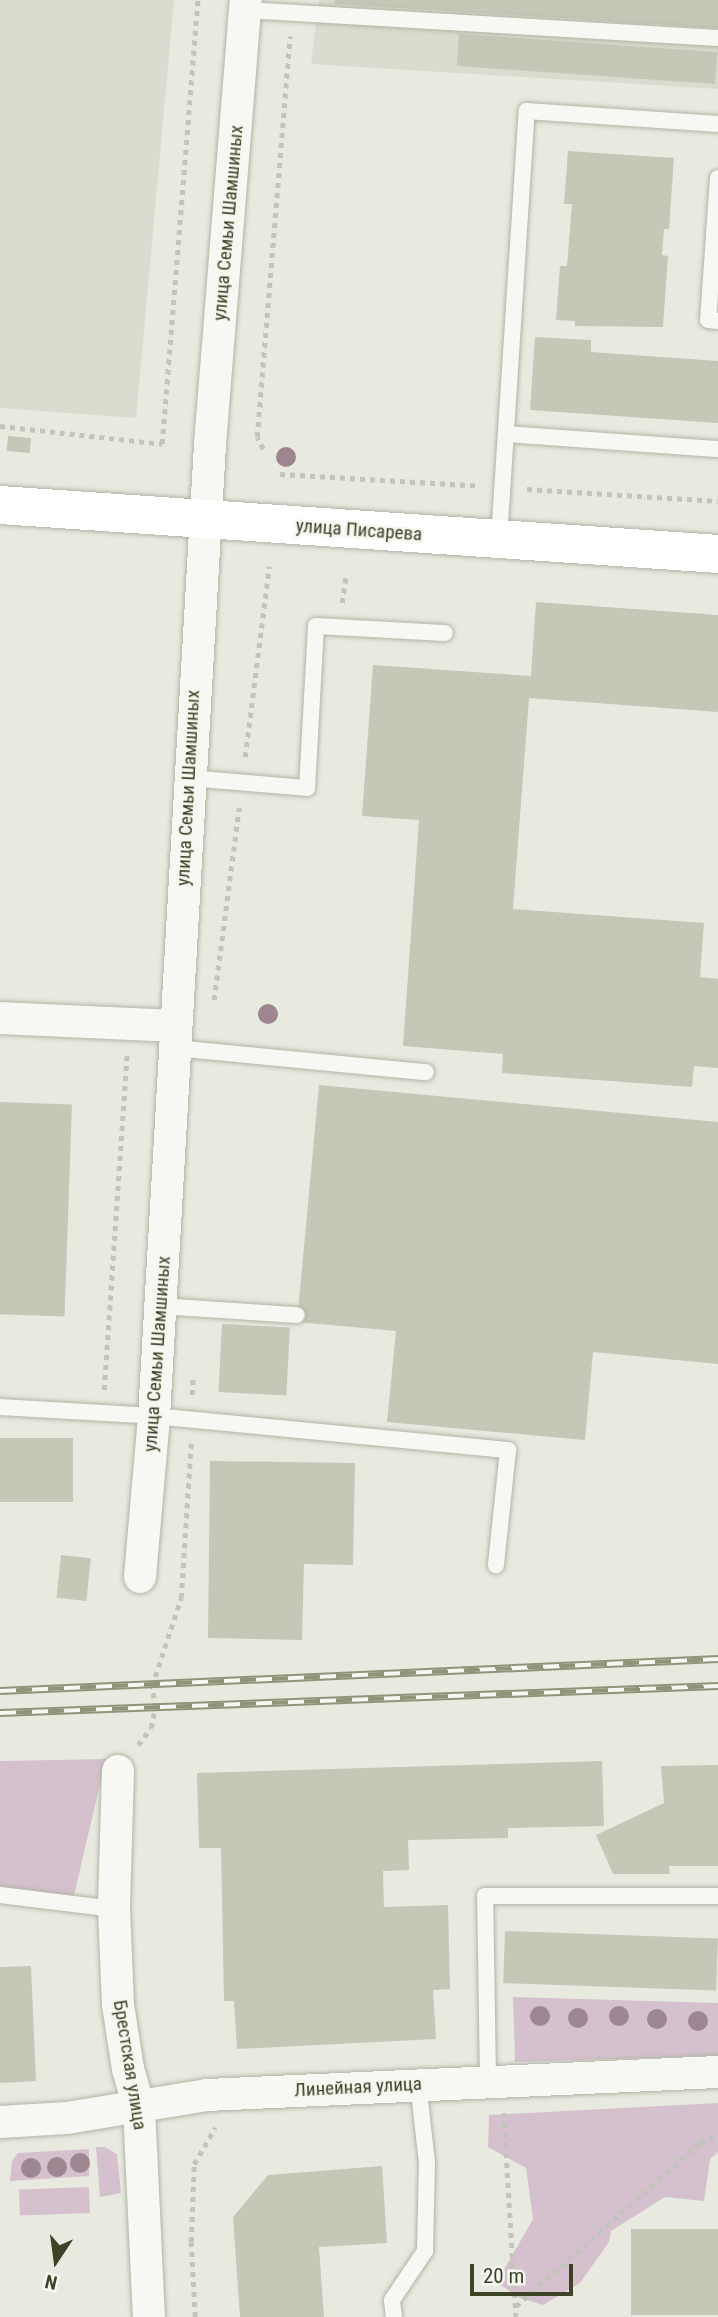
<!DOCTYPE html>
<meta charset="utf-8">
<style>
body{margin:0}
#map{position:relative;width:718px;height:2317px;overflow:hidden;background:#e8eae0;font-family:"Roboto Condensed",sans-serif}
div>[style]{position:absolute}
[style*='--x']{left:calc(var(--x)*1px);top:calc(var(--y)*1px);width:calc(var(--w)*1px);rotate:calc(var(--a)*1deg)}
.built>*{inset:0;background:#d9dcce}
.green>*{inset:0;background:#d5c1ce;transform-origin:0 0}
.building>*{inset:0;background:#c4c8b7;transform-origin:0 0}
.path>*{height:4.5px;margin-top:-2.25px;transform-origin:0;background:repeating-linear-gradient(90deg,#c3c5ba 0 5px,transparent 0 10px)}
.roads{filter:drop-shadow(0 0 2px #b1b5a5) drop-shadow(0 0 2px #b1b5a5)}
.service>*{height:16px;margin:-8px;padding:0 8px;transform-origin:8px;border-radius:8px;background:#f7f8f3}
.minor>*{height:32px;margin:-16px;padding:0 16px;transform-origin:16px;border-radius:16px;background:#f7f8f3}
.secondary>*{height:38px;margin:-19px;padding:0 19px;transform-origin:19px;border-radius:19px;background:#fff}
.rail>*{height:8px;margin-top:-4px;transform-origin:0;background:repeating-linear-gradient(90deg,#f6f7f0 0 16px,#8f9578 0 32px);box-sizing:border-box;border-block:2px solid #8f9578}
.trees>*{width:20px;height:20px;margin:-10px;border-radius:50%;background:#9d8690}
span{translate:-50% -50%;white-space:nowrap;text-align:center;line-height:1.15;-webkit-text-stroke:5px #f6f7f0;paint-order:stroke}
.street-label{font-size:19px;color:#3d4327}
.north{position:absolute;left:21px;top:2226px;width:70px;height:70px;-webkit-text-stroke:5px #f6f7f0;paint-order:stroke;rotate:193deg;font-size:19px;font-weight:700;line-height:28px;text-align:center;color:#3d4327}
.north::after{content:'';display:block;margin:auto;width:24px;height:32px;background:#3d4327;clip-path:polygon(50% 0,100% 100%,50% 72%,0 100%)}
.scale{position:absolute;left:470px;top:2264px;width:103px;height:32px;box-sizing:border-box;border:4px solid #3d4327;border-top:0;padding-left:9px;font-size:21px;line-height:24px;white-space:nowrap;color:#3d4327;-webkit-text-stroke:5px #f6f7f0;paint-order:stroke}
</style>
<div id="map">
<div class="built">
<i style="clip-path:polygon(0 0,174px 0,136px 418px,0 408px)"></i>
<i style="clip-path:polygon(319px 0,718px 0,718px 89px,311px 64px)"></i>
</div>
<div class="green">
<i style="clip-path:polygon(106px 1759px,74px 1895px,64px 1907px,0 1902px,0 1761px)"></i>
<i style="clip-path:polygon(513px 1997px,718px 2003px,718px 2056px,515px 2062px)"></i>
<i style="clip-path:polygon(718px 2103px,718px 2152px,710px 2159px,704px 2201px,665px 2197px,611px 2231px,609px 2242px,580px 2283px,543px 2305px,517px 2297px,497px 2282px,533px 2219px,526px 2168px,488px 2147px,489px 2115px)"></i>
<i style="clip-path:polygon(96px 2147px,105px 2147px,117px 2154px,121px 2193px,100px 2197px)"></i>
<i style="clip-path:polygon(89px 2149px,89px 2176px,10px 2181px,12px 2161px,18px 2153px)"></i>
<i style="left:89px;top:2187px;width:26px;height:70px;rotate:88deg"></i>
</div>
<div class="building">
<i style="clip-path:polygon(335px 0,718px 0,718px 28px,335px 4px)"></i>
<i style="left:459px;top:34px;width:259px;height:32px;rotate:4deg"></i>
<i style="clip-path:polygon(568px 151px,674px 158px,669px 229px,664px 229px,662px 255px,668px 256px,663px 327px,575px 326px,575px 321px,556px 320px,560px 266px,567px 266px,572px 204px,564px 204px)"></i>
<i style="clip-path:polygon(535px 337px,591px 340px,591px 352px,718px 361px,718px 423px,530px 410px)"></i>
<i style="left:8px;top:436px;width:23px;height:15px;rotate:5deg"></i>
<i style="clip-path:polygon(536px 602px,718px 615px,718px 712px,529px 698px,513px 909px,704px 923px,700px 977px,718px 979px,718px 1068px,694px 1066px,692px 1087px,502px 1073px,503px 1054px,403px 1046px,419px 820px,362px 816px,373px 665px,531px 676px)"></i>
<i style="clip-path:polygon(319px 1085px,718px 1122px,718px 1364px,593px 1352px,585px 1440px,387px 1422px,396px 1331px,297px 1322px)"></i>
<i style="left:0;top:1102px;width:72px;height:212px;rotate:2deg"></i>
<i style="left:222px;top:1324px;width:68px;height:68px;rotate:3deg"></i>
<i style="left:73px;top:1438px;width:64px;height:73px;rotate:90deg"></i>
<i style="clip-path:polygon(210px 1461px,355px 1463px,353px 1565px,304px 1564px,302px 1640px,208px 1638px)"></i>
<i style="left:61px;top:1555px;width:30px;height:43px;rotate:6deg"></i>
<i style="clip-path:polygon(602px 1761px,604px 1826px,508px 1828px,508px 1838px,408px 1840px,409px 1870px,383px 1871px,384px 1907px,448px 1905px,450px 1989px,433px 1990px,436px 2039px,237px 2049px,234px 2001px,224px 2001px,221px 1848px,199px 1848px,197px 1773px)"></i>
<i style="clip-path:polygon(718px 1765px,718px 1866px,669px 1866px,670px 1874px,613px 1874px,596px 1835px,664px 1803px,661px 1766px)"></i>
<i style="left:505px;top:1931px;width:213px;height:52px;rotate:2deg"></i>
<i style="clip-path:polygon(31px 1966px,36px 2081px,0 2083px,0 1967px)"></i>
<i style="clip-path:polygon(382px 2166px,387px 2243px,319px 2247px,324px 2317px,240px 2317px,233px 2217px,268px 2175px)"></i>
<i style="left:718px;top:2229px;width:86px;height:87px;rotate:90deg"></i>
</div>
<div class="path">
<i style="--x:0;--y:426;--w:163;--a:6.3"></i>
<i style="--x:162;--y:444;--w:445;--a:-85.4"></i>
<i style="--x:263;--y:449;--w:13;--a:-117"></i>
<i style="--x:257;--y:437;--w:402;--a:-85.3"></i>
<i style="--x:280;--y:474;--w:200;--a:3.4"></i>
<i style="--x:527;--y:489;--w:191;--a:3.6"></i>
<i style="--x:342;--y:603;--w:30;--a:-82"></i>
<i style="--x:245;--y:757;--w:192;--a:-82.8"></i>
<i style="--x:214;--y:1000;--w:194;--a:-82.6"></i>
<i style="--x:104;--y:1390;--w:335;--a:-86.1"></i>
<i style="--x:192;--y:1395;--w:19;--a:-87"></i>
<i style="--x:138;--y:1745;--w:21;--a:-53"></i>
<i style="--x:151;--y:1728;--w:20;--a:-79"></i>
<i style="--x:155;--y:1708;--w:22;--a:-98"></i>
<i style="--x:152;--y:1686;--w:93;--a:-71.8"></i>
<i style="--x:181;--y:1598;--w:156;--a:-86.3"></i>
<i style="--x:504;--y:2113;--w:204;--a:86.6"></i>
<i style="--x:516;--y:2306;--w:246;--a:-41.5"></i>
<i style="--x:700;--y:2143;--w:20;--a:-24"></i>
<i style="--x:195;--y:2317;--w:75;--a:-93.1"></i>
<i style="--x:191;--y:2242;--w:78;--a:-87.8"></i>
<i style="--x:194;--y:2164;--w:42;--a:-59.7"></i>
</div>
<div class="roads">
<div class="service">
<i style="--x:245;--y:10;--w:474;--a:3.4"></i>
<i style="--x:718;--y:178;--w:142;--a:94"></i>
<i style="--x:708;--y:320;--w:10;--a:6"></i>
<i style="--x:507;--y:434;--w:212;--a:4.1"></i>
<i style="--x:499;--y:539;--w:429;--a:-86.3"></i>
<i style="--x:527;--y:111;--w:191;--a:3.9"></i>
<i style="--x:188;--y:778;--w:119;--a:4.8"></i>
<i style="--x:307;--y:788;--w:162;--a:-86.8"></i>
<i style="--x:316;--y:626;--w:129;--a:3.1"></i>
<i style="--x:175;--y:1048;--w:252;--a:5.5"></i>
<i style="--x:160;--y:1306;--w:137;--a:3.8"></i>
<i style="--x:0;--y:1407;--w:154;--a:3.3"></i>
<i style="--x:154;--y:1416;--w:356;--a:5.5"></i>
<i style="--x:508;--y:1450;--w:116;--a:96"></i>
<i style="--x:0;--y:1895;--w:115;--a:7"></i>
<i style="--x:488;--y:2080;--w:184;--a:-90.9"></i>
<i style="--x:485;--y:1896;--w:233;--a:0"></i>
<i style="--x:394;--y:2317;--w:17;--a:-97"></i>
<i style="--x:392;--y:2300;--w:59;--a:-56"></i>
<i style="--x:425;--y:2251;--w:88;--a:-88.7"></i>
<i style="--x:427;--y:2163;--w:81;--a:-96.4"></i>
</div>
<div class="minor">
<i style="--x:0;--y:1018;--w:176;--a:2.6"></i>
<i style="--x:140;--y:1577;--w:162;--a:-85"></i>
<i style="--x:154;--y:1416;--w:974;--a:-86.7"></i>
<i style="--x:210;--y:444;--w:445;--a:-85.4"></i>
<i style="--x:118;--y:1771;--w:138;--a:91.7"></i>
<i style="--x:114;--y:1909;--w:96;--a:87.6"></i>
<i style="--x:118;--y:2005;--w:65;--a:81.1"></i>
<i style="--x:128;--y:2069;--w:40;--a:74"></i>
<i style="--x:139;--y:2107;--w:210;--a:87.3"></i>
<i style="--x:0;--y:2122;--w:67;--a:-3.4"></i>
<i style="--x:67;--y:2118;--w:142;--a:-9.3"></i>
<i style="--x:207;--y:2095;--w:512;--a:-2.58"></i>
</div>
<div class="secondary">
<i style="--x:0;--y:505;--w:720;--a:3.9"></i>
</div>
</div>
<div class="rail">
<i style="--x:0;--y:1691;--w:719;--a:-2.55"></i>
<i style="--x:0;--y:1713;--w:719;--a:-2.15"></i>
</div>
<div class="trees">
<i style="left:286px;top:457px"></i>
<i style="left:268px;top:1014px"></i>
<i style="left:540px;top:2016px"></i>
<i style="left:619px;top:2016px"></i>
<i style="left:578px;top:2018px"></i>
<i style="left:657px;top:2019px"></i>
<i style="left:698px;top:2021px"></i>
<i style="left:80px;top:2163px"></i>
<i style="left:57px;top:2167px"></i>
<i style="left:31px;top:2168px"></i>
</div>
<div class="street-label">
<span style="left:228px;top:223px;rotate:-85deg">улица Семьи Шамшиных</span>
<span style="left:359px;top:530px;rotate:4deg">улица Писарева</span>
<span style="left:188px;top:788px;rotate:-87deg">улица Семьи Шамшиных</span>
<span style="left:157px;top:1354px;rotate:-86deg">улица Семьи Шамшиных</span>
<span style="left:130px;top:2065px;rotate:81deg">Брестская улица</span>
<span style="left:358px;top:2087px;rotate:-3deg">Линейная улица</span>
</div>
<div class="north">N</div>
<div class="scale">20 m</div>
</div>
